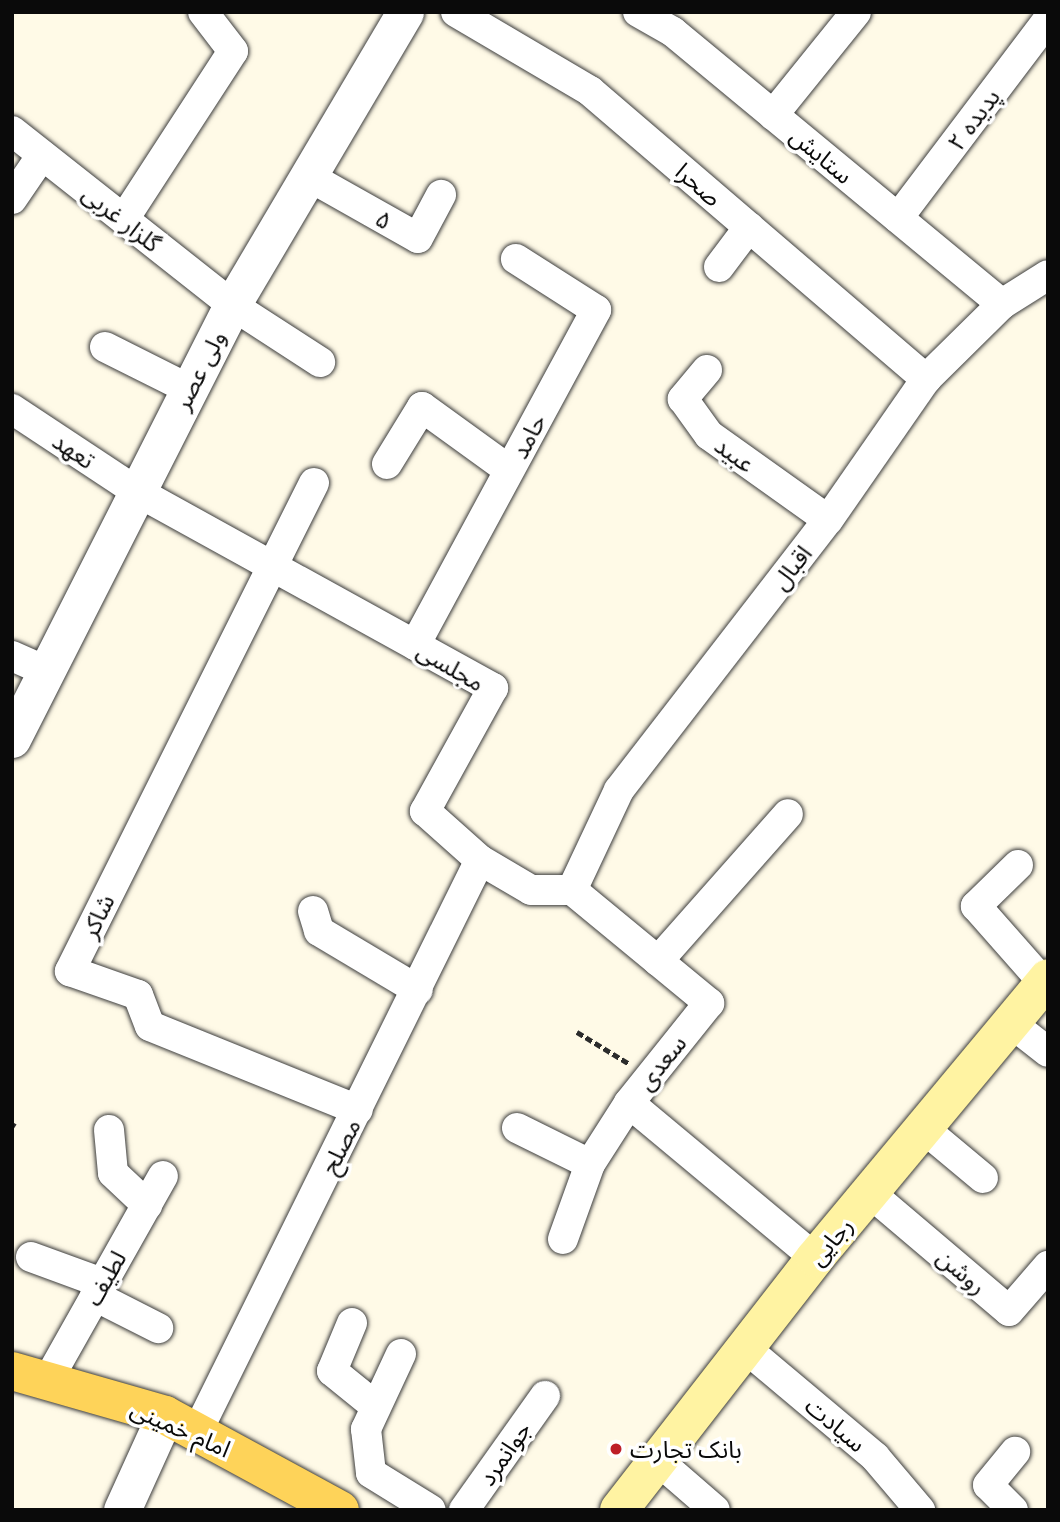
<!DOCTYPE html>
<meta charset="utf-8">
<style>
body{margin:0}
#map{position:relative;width:1060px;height:1522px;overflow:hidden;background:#fffae7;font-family:"Noto Serif","Noto Sans Arabic",serif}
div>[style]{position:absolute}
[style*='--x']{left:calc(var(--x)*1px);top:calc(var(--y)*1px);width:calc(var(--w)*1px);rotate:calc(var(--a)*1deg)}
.path>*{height:4.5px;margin-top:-2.25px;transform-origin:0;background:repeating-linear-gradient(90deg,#2c2c2c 0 7px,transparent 0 10.5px)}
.roads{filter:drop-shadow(0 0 2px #3d3d3d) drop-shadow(0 0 2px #3d3d3d)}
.minor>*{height:30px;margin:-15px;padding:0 15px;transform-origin:15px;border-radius:15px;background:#fff}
.tertiary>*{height:37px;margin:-18.5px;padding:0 18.5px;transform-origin:18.5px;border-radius:18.5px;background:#fff}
.secondary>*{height:38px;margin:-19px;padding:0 19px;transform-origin:19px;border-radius:19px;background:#fff3a2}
.primary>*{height:38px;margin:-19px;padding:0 19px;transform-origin:19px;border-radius:19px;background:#fed359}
.dots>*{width:19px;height:19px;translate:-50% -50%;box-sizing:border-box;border:4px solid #fff;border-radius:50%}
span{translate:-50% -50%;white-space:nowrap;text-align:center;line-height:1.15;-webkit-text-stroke:7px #fff;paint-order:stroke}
.street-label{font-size:24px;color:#0a0a0a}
.poi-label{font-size:24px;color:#0a0a0a}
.left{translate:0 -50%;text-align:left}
.frame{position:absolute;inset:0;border:14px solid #0a0a0a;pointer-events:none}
</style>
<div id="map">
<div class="path">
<i style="--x:577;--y:1032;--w:60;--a:31.3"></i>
<i style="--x:12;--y:1124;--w:4;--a:34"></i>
</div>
<div class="roads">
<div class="minor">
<i style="--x:456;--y:12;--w:156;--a:30.5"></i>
<i style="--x:590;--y:91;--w:443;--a:40.6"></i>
<i style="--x:638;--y:12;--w:40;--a:29.7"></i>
<i style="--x:673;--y:32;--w:427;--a:39.6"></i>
<i style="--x:773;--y:115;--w:132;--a:-51.1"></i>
<i style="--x:12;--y:131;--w:280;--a:38.3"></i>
<i style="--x:232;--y:305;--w:105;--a:32.9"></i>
<i style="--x:308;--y:176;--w:126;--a:29.4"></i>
<i style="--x:418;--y:238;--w:49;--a:-61.9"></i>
<i style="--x:12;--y:199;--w:53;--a:-55.7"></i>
<i style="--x:898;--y:218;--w:248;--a:-52.9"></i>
<i style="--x:124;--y:219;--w:200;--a:-57"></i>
<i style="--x:233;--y:51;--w:49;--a:-127.6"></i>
<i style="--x:719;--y:267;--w:50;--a:-53.1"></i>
<i style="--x:105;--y:347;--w:94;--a:26.6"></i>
<i style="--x:707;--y:370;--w:38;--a:130"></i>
<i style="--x:683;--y:399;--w:44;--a:54.2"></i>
<i style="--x:709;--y:435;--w:146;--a:35.5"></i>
<i style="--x:12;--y:409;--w:149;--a:33.5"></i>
<i style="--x:136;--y:491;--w:408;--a:28.9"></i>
<i style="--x:493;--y:688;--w:141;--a:118.9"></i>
<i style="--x:425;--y:811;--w:74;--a:41.7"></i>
<i style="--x:480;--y:860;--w:59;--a:30.5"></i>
<i style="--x:531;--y:890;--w:41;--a:0"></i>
<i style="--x:387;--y:464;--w:67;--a:-58.4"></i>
<i style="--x:422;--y:407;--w:107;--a:35.9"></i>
<i style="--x:314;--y:483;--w:546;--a:116.57"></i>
<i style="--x:70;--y:971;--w:72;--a:19.4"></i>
<i style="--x:138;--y:995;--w:33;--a:69"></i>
<i style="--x:150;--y:1026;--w:224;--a:22"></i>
<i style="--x:415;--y:645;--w:381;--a:-61.6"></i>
<i style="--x:596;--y:310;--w:95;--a:-147.5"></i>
<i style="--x:12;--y:656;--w:37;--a:24"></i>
<i style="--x:1018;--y:865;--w:59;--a:135.7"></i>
<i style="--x:976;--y:906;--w:103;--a:48.6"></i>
<i style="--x:572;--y:890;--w:110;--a:-64.8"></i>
<i style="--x:619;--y:790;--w:341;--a:-52.3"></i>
<i style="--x:828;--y:520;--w:172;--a:-55.2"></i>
<i style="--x:926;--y:379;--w:107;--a:-44.6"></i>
<i style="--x:1002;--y:304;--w:54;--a:-32.2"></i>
<i style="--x:572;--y:890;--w:178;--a:39.5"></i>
<i style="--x:709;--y:1003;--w:128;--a:128.7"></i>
<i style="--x:629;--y:1103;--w:242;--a:39.8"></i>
<i style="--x:313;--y:911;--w:21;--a:73"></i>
<i style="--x:319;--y:931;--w:115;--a:30.8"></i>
<i style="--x:658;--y:961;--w:196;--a:-48.5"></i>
<i style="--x:1011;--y:1023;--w:47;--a:38.1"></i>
<i style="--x:517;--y:1128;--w:81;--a:26.3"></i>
<i style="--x:923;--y:1128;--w:78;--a:39.8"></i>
<i style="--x:109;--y:1130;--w:43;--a:84.7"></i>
<i style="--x:113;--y:1173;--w:47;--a:43.3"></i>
<i style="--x:870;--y:1193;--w:182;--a:40.3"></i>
<i style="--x:1009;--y:1311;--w:60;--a:-49.1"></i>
<i style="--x:563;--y:1239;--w:80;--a:-70.2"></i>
<i style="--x:590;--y:1164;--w:72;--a:-57.4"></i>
<i style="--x:31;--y:1257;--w:76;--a:20.1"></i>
<i style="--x:95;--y:1296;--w:71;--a:26.9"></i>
<i style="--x:352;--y:1323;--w:52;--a:112.6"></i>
<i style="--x:332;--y:1371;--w:54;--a:39"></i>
<i style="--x:744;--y:1347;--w:171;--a:40"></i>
<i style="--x:875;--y:1457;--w:70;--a:49.7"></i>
<i style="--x:401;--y:1354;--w:83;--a:115"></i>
<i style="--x:366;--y:1429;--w:44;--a:83.5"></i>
<i style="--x:371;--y:1473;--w:70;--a:31.7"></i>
<i style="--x:48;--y:1380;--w:234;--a:-60.6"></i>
<i style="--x:197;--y:1432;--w:638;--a:-63.68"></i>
<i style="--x:655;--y:1458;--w:79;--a:40.9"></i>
<i style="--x:464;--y:1510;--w:140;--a:-54.6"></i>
<i style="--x:1013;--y:1510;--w:35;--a:-135"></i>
<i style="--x:988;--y:1485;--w:43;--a:-50.7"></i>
</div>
<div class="tertiary">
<i style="--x:12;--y:739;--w:487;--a:-63.1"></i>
<i style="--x:232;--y:305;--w:340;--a:-59.4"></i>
<i style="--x:122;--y:1510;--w:104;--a:-65.6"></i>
</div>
<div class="secondary">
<i style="--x:619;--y:1510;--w:319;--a:-52.1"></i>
<i style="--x:815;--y:1258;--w:364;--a:-50.2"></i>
</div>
<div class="primary">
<i style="--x:12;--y:1371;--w:159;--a:16"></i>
<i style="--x:165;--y:1415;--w:199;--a:28.5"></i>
</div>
</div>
<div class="dots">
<i style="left:616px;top:1449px;background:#be1f29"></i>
</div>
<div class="street-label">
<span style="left:973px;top:119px;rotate:-53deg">پدیده ۲</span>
<span style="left:822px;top:155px;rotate:40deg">ستایش</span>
<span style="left:699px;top:184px;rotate:41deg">صحرا</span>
<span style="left:122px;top:218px;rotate:38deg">گلزار غربی</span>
<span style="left:384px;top:219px;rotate:30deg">۵</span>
<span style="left:199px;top:370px;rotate:-63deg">ولی عصر</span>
<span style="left:528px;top:436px;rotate:-62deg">حامد</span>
<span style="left:74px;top:450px;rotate:34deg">تعهد</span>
<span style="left:735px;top:454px;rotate:36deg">عبید</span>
<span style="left:791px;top:567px;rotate:-52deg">اقبال</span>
<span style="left:451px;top:666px;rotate:30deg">مجلسی</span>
<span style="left:97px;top:916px;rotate:-64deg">شاکر</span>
<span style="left:661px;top:1062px;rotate:-51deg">سعدی</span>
<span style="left:340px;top:1146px;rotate:-63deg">مصلح</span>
<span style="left:830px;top:1241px;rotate:-50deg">رجایی</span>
<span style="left:962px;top:1271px;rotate:40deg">روشن</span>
<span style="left:105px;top:1278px;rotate:-61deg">لطیف</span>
<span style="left:836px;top:1424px;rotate:40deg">سیادت</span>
<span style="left:181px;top:1428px;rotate:24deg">امام خمینی</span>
<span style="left:504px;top:1453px;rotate:-55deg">جوانمرد</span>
</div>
<div class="poi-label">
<span class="left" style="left:630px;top:1449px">بانک تجارت</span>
</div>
<div class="frame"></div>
</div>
